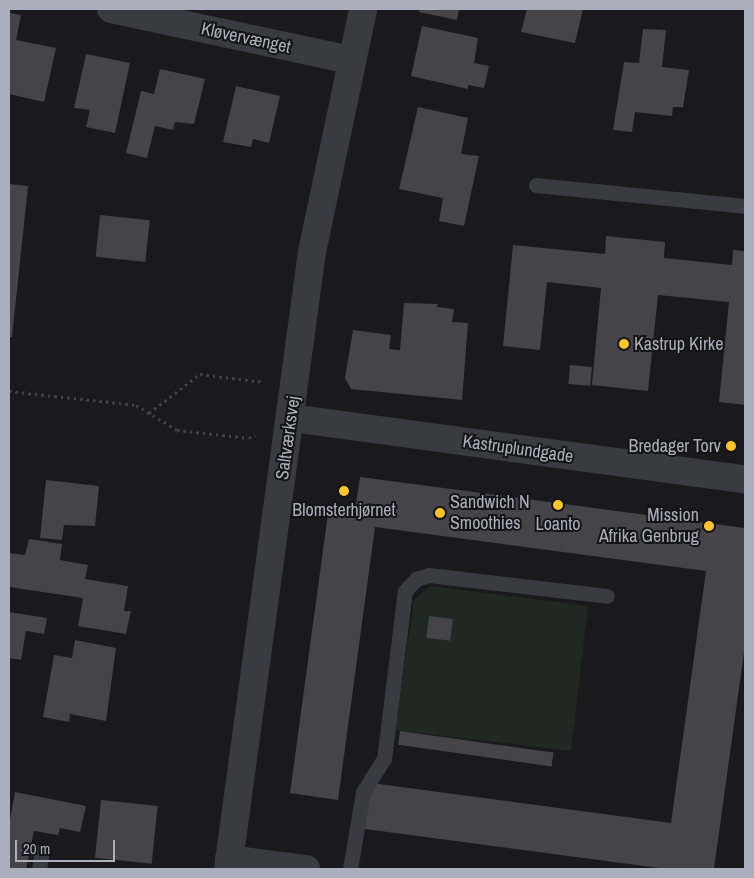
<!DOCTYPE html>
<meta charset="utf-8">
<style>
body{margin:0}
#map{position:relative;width:754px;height:878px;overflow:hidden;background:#1a191c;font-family:"Archivo Narrow",sans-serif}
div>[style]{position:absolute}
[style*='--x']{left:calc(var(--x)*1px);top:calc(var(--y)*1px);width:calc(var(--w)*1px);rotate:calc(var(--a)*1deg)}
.green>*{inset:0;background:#1f2821}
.building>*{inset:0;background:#444449;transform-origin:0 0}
.path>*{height:3px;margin-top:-1.5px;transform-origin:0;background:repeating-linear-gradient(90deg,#404249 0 2.5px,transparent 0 6.5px)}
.service>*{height:15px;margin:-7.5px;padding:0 7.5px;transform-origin:7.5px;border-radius:7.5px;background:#3a3b42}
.minor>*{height:28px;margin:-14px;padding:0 14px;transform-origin:14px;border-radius:14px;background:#3a3b42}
.tertiary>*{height:28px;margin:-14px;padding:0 14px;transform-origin:14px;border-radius:14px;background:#3a3b42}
.dots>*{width:14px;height:14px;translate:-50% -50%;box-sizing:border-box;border:2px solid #151417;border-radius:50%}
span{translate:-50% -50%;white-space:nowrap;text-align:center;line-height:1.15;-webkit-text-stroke:4px #151417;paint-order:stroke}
.street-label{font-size:18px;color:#abafbd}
.poi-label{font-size:18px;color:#abafbd}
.left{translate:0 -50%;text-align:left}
.right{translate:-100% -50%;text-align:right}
.frame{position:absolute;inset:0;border:10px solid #abafbd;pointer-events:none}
.scale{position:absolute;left:15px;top:840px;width:100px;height:22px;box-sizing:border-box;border:2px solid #abafbd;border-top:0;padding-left:6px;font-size:15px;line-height:18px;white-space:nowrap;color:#abafbd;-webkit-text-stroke:4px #151417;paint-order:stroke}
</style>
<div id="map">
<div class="green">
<i style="clip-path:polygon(430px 586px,588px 606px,571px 751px,395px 730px,414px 600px)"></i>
</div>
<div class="building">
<i style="clip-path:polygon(420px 9px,459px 9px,457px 20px,419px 12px)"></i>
<i style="clip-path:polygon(527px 9px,583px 9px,575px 43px,521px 32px)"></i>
<i style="clip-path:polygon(9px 13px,21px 15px,16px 40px,56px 48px,44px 102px,9px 94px)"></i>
<i style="clip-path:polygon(422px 26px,478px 38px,474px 63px,489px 66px,484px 88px,468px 85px,468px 89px,411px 76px)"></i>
<i style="clip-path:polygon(643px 29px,666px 30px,662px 67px,689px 70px,683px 107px,673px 107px,672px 116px,635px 112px,632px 132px,613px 130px,624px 62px,639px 63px)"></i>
<i style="clip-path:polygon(86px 54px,130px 63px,115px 133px,86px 127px,90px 110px,74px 108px)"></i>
<i style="clip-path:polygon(160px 69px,205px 79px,194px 124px,175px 122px,173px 130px,155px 126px,147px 158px,126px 153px,141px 91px,154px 94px)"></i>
<i style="clip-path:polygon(236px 86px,280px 96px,269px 143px,253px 139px,251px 147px,223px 142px)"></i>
<i style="clip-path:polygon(418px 107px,468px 118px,461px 154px,479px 156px,464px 226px,439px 221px,443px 198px,399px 189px)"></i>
<i style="clip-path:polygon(9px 184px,28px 186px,12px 337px,9px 337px)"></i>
<i style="left:100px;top:215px;width:50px;height:42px;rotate:6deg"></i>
<i style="clip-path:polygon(606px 236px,665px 242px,664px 258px,732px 265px,733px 250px,745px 251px,745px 405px,719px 402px,729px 302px,658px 295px,648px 391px,592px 385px,601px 288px,547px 282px,540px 350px,503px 346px,513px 245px,605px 254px)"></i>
<i style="clip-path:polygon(404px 303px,438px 304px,437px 307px,454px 309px,452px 322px,468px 323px,462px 400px,351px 389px,345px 378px,353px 330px,391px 335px,389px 349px,400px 350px)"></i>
<i style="left:570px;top:365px;width:22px;height:19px;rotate:5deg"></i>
<i style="clip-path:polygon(360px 477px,745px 528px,745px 645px,714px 869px,667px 869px,365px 829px,371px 783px,671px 823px,706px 571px,375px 527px,338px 800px,290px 793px,329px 506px,355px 510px)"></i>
<i style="clip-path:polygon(46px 480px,99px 486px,95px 526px,64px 525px,62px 540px,40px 538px)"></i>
<i style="clip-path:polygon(29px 539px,62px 544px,60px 560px,88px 565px,85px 579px,128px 586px,124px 611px,131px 611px,126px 634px,78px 626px,83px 598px,9px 587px,9px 553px,25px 555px)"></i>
<i style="clip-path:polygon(9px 612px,47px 618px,44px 634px,26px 631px,21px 660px,9px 658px)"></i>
<i style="left:429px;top:616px;width:24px;height:22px;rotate:7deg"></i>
<i style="clip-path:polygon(75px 640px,116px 648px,106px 721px,70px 714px,69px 722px,43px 717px,54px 655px,72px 658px)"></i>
<i style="left:400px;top:731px;width:155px;height:14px;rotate:8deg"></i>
<i style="clip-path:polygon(15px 792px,86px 806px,80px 832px,60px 828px,58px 835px,34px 831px,26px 869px,9px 869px,9px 825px)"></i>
<i style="left:101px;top:800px;width:57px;height:58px;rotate:6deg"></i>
</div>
<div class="path">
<i style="--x:9;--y:391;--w:128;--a:6.3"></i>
<i style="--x:136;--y:405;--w:48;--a:31.4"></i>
<i style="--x:177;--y:430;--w:72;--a:6.3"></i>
<i style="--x:249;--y:438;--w:7;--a:-27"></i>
<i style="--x:149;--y:413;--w:64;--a:-37.4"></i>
<i style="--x:200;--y:374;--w:64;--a:7.2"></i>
</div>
<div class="service">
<i style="--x:536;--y:185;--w:210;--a:5.7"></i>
<i style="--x:39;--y:869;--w:18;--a:-81"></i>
<i style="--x:350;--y:869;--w:78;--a:-80.4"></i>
<i style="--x:363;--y:792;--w:39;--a:-58"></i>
<i style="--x:384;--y:759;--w:169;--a:-82.9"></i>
<i style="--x:405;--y:591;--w:16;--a:-47"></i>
<i style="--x:416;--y:579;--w:14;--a:-17"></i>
<i style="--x:429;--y:575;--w:179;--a:6.7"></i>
</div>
<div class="minor">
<i style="--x:111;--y:9;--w:245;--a:12"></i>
<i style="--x:229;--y:859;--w:78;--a:7.4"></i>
</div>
<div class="tertiary">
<i style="--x:291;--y:418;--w:458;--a:7.7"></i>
<i style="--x:228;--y:869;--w:623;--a:-82.25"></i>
<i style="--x:312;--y:252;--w:248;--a:-78.1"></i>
</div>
<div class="dots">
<i style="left:624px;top:344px;background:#ffc42f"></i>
<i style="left:731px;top:446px;background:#ffc42f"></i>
<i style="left:344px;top:491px;background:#ffc42f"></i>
<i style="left:558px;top:505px;background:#ffc42f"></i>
<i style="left:440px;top:513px;background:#ffc42f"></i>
<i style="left:709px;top:526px;background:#ffc42f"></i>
</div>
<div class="street-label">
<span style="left:246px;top:38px;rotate:12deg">Kløvervænget</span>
<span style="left:288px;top:438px;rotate:-82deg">Saltværksvej</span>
<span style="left:518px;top:449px;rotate:8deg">Kastruplundgade</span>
</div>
<div class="poi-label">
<span class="left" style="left:634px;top:344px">Kastrup Kirke</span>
<span class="right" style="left:721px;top:446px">Bredager Torv</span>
<span class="left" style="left:450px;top:513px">Sandwich N<br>Smoothies</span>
<span style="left:344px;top:510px">Blomsterhjørnet</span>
<span class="right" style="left:699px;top:526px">Mission<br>Afrika Genbrug</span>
<span style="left:558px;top:524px">Loanto</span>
</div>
<div class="frame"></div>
<div class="scale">20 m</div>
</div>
